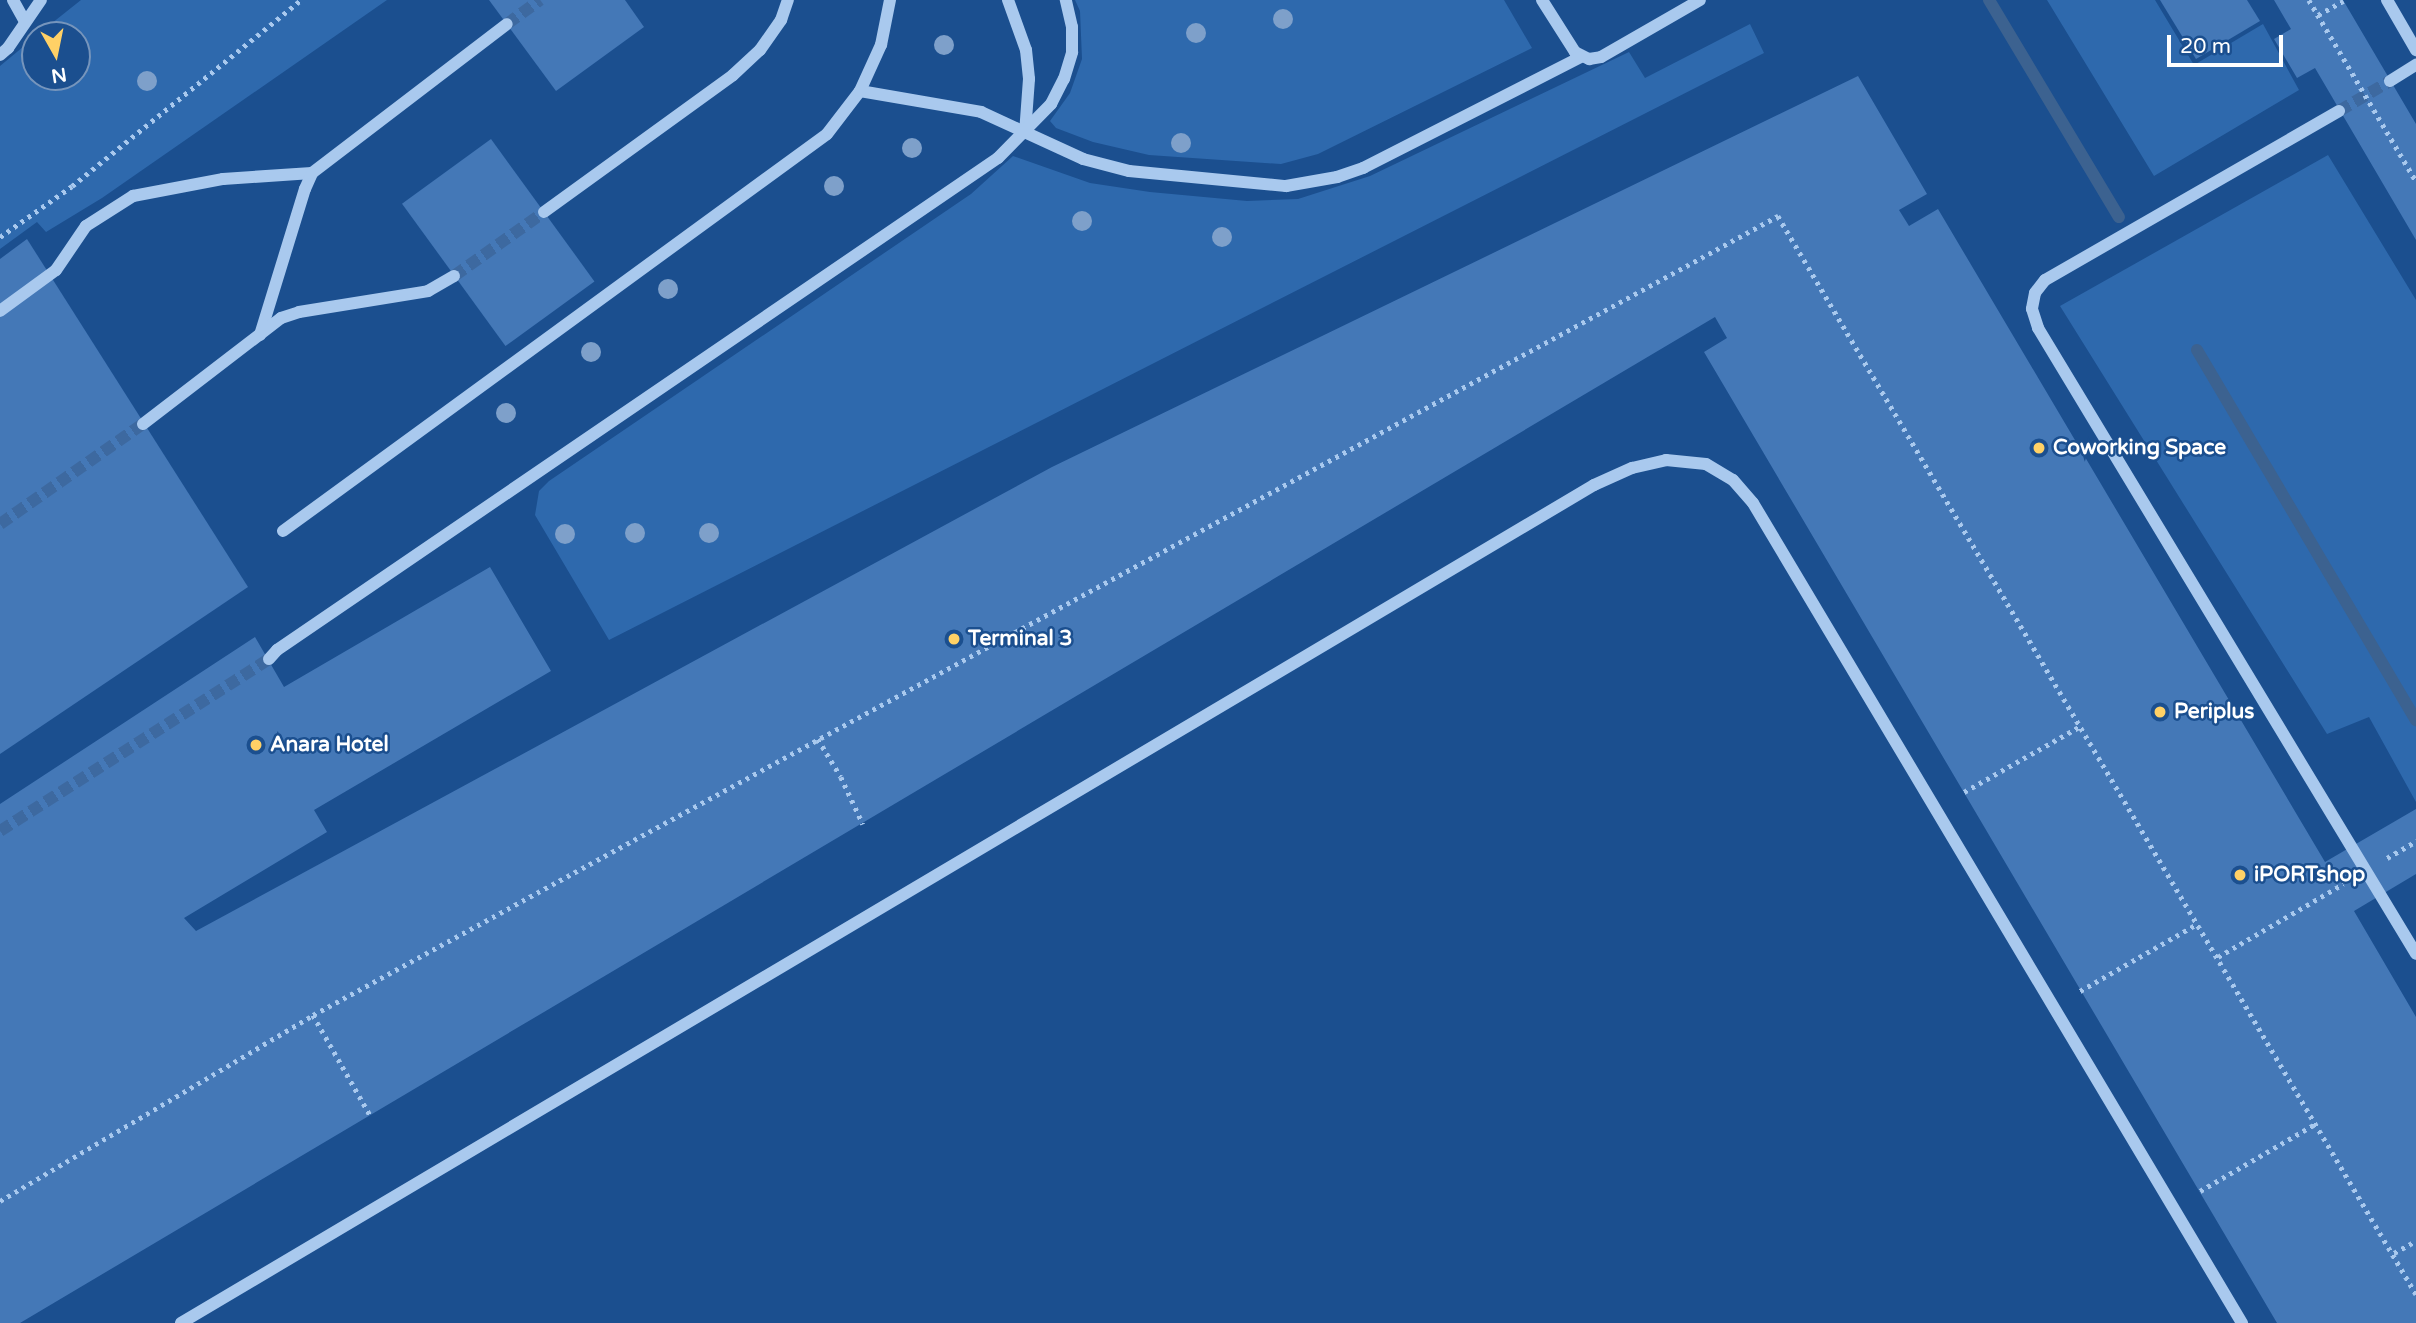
<!DOCTYPE html>
<style>
body{margin:0}
#map{position:relative;width:2416px;height:1323px;overflow:hidden;background:#1b4f8f;font-family:"Varela Round",sans-serif}
div>[style]{position:absolute}
[style*='--x']{left:calc(var(--x)*1px);top:calc(var(--y)*1px);width:calc(var(--w)*1px);rotate:calc(var(--a)*1deg)}
.green>*{inset:0;background:#2e69ad}
.stream>*{height:12px;margin:-6px;padding:0 6px;transform-origin:6px;border-radius:6px;background:#3c6290}
.building>*{inset:0;background:#4478b7;transform-origin:0 0}
.minor-tunnel>*{height:12px;margin-top:-6px;transform-origin:0;background:repeating-linear-gradient(90deg,#3d69a0 0 12px,transparent 0 18px)}
.path>*{height:4.5px;margin-top:-2.25px;transform-origin:0;background:repeating-linear-gradient(90deg,#a9c9ee 0 3.5px,transparent 0 8.5px)}
.minor>*{height:12px;margin:-6px;padding:0 6px;transform-origin:6px;border-radius:6px;background:#a9c9ee}
.trees>*{width:20px;height:20px;margin:-10px;border-radius:50%;background:#7ea0ca}
.dots>*{width:19px;height:19px;translate:-50% -50%;box-sizing:border-box;border:4px solid #1b4f8f;border-radius:50%}
span{translate:-50% -50%;white-space:nowrap;text-align:center;line-height:1.15;-webkit-text-stroke:5px #1b4f8f;paint-order:stroke}
.poi-label{font-size:21px;color:#fff;font-weight:700}
.left{translate:0 -50%;text-align:left}
.north{position:absolute;left:21px;top:21px;width:70px;height:70px;box-sizing:border-box;background:#1b4f8f;border:2px solid #7695bc;border-radius:50%;rotate:171deg;font-size:19px;font-weight:700;line-height:28px;text-align:center;color:#fff}
.north::after{content:'';display:block;margin:auto;width:24px;height:32px;background:#ffd166;clip-path:polygon(50% 0,100% 100%,50% 72%,0 100%)}
.scale{position:absolute;left:2167px;top:35px;width:116px;height:32px;box-sizing:border-box;border:4px solid #fff;border-top:0;padding-left:9px;font-size:21px;line-height:24px;white-space:nowrap;color:#fff;-webkit-text-stroke:5px #1b4f8f;paint-order:stroke}
</style>
<div id="map">
<div class="green">
<i style="clip-path:polygon(81px 0,387px 0,102px 198px,46px 232px,37px 222px,0 249px,0 66px,35px 37px,35px 77px,77px 77px,77px 35px,37px 35px)"></i>
<i style="clip-path:polygon(1075px 0,1504px 0,1532px 48px,1318px 154px,1281px 164px,1149px 155px,1093px 142px,1056px 128px,1050px 121px,1070px 93px,1082px 59px,1080px 11px)"></i>
<i style="clip-path:polygon(2047px 0,2155px 0,2194px 65px,2263px 24px,2299px 90px,2154px 176px)"></i>
<i style="clip-path:polygon(1750px 24px,1764px 53px,609px 640px,535px 515px,539px 491px,549px 481px,971px 194px,1013px 156px,1090px 183px,1150px 192px,1247px 201px,1298px 199px,1370px 176px,1629px 52px,1645px 78px)"></i>
<i style="clip-path:polygon(2328px 155px,2416px 300px,2416px 802px,2369px 717px,2327px 734px,2060px 306px)"></i>
</div>
<div class="stream">
<i style="--x:1989;--y:0;--w:253;--a:59.1"></i>
<i style="--x:2197;--y:350;--w:430;--a:59.4"></i>
</div>
<div class="building">
<i style="clip-path:polygon(489px 0,625px 0,644px 27px,556px 91px)"></i>
<i style="clip-path:polygon(2160px 0,2247px 0,2260px 21px,2196px 59px)"></i>
<i style="clip-path:polygon(2274px 0,2343px 0,2416px 124px,2416px 240px,2315px 68px,2297px 78px,2274px 39px,2291px 29px)"></i>
<i style="clip-path:polygon(1858px 76px,1927px 194px,1899px 210px,1909px 226px,1938px 209px,2325px 862px,2416px 809px,2416px 874px,2354px 911px,2416px 1017px,2416px 1323px,2277px 1323px,1704px 352px,1727px 338px,1715px 317px,20px 1323px,0 1323px,0 804px,255px 637px,284px 687px,490px 567px,551px 671px,314px 810px,327px 832px,184px 918px,196px 931px,1052px 467px)"></i>
<i style="left:491px;top:139px;width:176px;height:110px;rotate:54deg"></i>
<i style="clip-path:polygon(27px 239px,248px 587px,0 754px,0 259px)"></i>
</div>
<div class="minor-tunnel">
<i style="--x:507;--y:24;--w:41;--a:-36"></i>
<i style="--x:2339;--y:111;--w:59;--a:-30.5"></i>
<i style="--x:454;--y:276;--w:110;--a:-35.4"></i>
<i style="--x:0;--y:524;--w:174;--a:-35"></i>
<i style="--x:0;--y:831;--w:319;--a:-32.6"></i>
</div>
<div class="path">
<i style="--x:2309;--y:0;--w:210;--a:59.4"></i>
<i style="--x:2318;--y:15;--w:29;--a:-29"></i>
<i style="--x:0;--y:237;--w:88;--a:-35.3"></i>
<i style="--x:72;--y:186;--w:295;--a:-39.1"></i>
<i style="--x:818;--y:739;--w:44;--a:58.8"></i>
<i style="--x:841;--y:777;--w:52;--a:64.9"></i>
<i style="--x:1964;--y:792;--w:132;--a:-29.5"></i>
<i style="--x:2387;--y:858;--w:34;--a:-30"></i>
<i style="--x:2218;--y:957;--w:145;--a:-30.3"></i>
<i style="--x:2080;--y:991;--w:135;--a:-29.8"></i>
<i style="--x:313;--y:1015;--w:115;--a:60.3"></i>
<i style="--x:2200;--y:1191;--w:133;--a:-30.2"></i>
<i style="--x:0;--y:1201;--w:364;--a:-30.7"></i>
<i style="--x:313;--y:1015;--w:1669;--a:-28.61"></i>
<i style="--x:1778;--y:216;--w:1253;--a:59.38"></i>
<i style="--x:2394;--y:1253;--w:25;--a:-29"></i>
</div>
<div class="minor">
<i style="--x:13;--y:0;--w:25;--a:61"></i>
<i style="--x:1008;--y:0;--w:53;--a:70.2"></i>
<i style="--x:1026;--y:50;--w:29;--a:84"></i>
<i style="--x:1029;--y:79;--w:54;--a:94.2"></i>
<i style="--x:1542;--y:0;--w:62;--a:57.6"></i>
<i style="--x:1575;--y:52;--w:16;--a:27"></i>
<i style="--x:1589;--y:59;--w:12;--a:-9"></i>
<i style="--x:1601;--y:57;--w:114;--a:-29.9"></i>
<i style="--x:2387;--y:0;--w:58;--a:59.9"></i>
<i style="--x:0;--y:55;--w:11;--a:-41"></i>
<i style="--x:8;--y:48;--w:58;--a:-55.5"></i>
<i style="--x:2390;--y:81;--w:31;--a:-32"></i>
<i style="--x:860;--y:91;--w:123;--a:9.8"></i>
<i style="--x:981;--y:112;--w:112;--a:24.7"></i>
<i style="--x:1083;--y:159;--w:48;--a:14.6"></i>
<i style="--x:1129;--y:171;--w:158;--a:5.5"></i>
<i style="--x:1286;--y:186;--w:52;--a:-10"></i>
<i style="--x:1337;--y:177;--w:28;--a:-19"></i>
<i style="--x:1363;--y:168;--w:245;--a:-27"></i>
<i style="--x:2339;--y:111;--w:339;--a:150.1"></i>
<i style="--x:2045;--y:280;--w:16;--a:128"></i>
<i style="--x:2035;--y:293;--w:16;--a:101"></i>
<i style="--x:2032;--y:309;--w:20;--a:72"></i>
<i style="--x:2038;--y:328;--w:731;--a:58.87"></i>
<i style="--x:544;--y:212;--w:233;--a:-35.9"></i>
<i style="--x:733;--y:75;--w:37;--a:-43"></i>
<i style="--x:760;--y:50;--w:37;--a:-55"></i>
<i style="--x:781;--y:20;--w:21;--a:-71"></i>
<i style="--x:0;--y:311;--w:69;--a:-36.2"></i>
<i style="--x:56;--y:270;--w:53;--a:-55.7"></i>
<i style="--x:86;--y:226;--w:56;--a:-32.6"></i>
<i style="--x:133;--y:196;--w:92;--a:-10.7"></i>
<i style="--x:223;--y:179;--w:89;--a:-3.9"></i>
<i style="--x:260;--y:335;--w:153;--a:-72.9"></i>
<i style="--x:305;--y:189;--w:17;--a:-66"></i>
<i style="--x:312;--y:173;--w:245;--a:-37.4"></i>
<i style="--x:143;--y:424;--w:174;--a:-37.5"></i>
<i style="--x:281;--y:318;--w:19;--a:-18"></i>
<i style="--x:299;--y:312;--w:131;--a:-9.2"></i>
<i style="--x:428;--y:291;--w:30;--a:-30"></i>
<i style="--x:283;--y:531;--w:673;--a:-36.12"></i>
<i style="--x:827;--y:134;--w:54;--a:-52.5"></i>
<i style="--x:860;--y:91;--w:51;--a:-65.5"></i>
<i style="--x:881;--y:45;--w:46;--a:-78.7"></i>
<i style="--x:269;--y:659;--w:12;--a:-48"></i>
<i style="--x:277;--y:650;--w:873;--a:-34.31"></i>
<i style="--x:998;--y:158;--w:76;--a:-45.5"></i>
<i style="--x:1051;--y:104;--w:28;--a:-63"></i>
<i style="--x:1064;--y:79;--w:28;--a:-73"></i>
<i style="--x:1072;--y:52;--w:25;--a:-90"></i>
<i style="--x:1072;--y:27;--w:28;--a:-103"></i>
<i style="--x:181;--y:1323;--w:1643;--a:-30.67"></i>
<i style="--x:1594;--y:485;--w:42;--a:-24.1"></i>
<i style="--x:1632;--y:468;--w:35;--a:-13"></i>
<i style="--x:1666;--y:460;--w:40;--a:5.7"></i>
<i style="--x:1706;--y:464;--w:31;--a:31"></i>
<i style="--x:1733;--y:480;--w:30;--a:49"></i>
<i style="--x:1753;--y:503;--w:955;--a:59.19"></i>
</div>
<div class="trees">
<i style="left:1283px;top:19px"></i>
<i style="left:1196px;top:33px"></i>
<i style="left:944px;top:45px"></i>
<i style="left:147px;top:81px"></i>
<i style="left:1181px;top:143px"></i>
<i style="left:912px;top:148px"></i>
<i style="left:834px;top:186px"></i>
<i style="left:1082px;top:221px"></i>
<i style="left:1222px;top:237px"></i>
<i style="left:668px;top:289px"></i>
<i style="left:591px;top:352px"></i>
<i style="left:506px;top:413px"></i>
<i style="left:635px;top:533px"></i>
<i style="left:709px;top:533px"></i>
<i style="left:565px;top:534px"></i>
</div>
<div class="dots">
<i style="left:2039px;top:448px;background:#ffd166"></i>
<i style="left:954px;top:639px;background:#ffd166"></i>
<i style="left:2160px;top:712px;background:#ffd166"></i>
<i style="left:256px;top:745px;background:#ffd166"></i>
<i style="left:2240px;top:875px;background:#ffd166"></i>
</div>
<div class="poi-label">
<span class="left" style="left:2053px;top:448px">Coworking Space</span>
<span class="left" style="left:968px;top:639px">Terminal 3</span>
<span class="left" style="left:2174px;top:712px">Periplus</span>
<span class="left" style="left:270px;top:745px">Anara Hotel</span>
<span class="left" style="left:2254px;top:875px">iPORTshop</span>
</div>
<div class="north">N</div>
<div class="scale">20 m</div>
</div>
